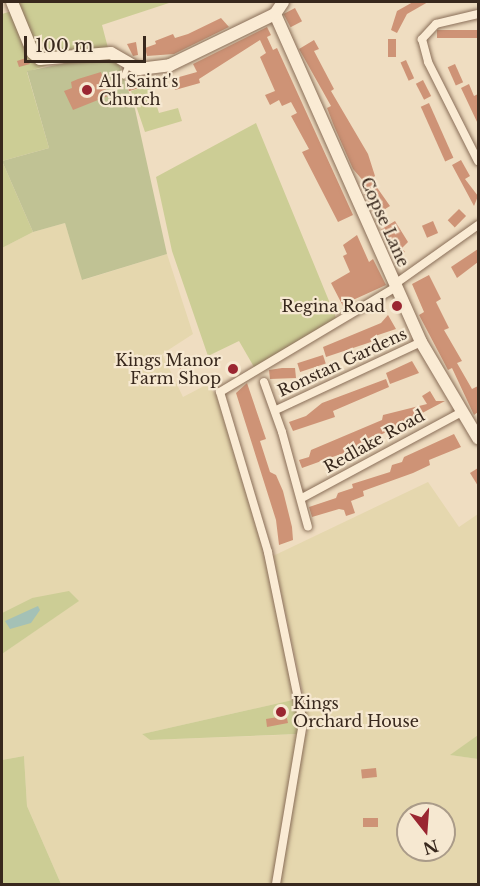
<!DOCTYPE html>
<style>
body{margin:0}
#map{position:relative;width:480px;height:886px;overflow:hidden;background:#efddc1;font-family:"Libre Baskerville",serif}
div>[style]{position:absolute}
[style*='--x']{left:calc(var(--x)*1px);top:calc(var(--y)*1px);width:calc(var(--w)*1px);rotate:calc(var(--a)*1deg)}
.farmland>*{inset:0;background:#e5d7ae}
.green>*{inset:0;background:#cccd95}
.cemetery>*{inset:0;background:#c0c294}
.water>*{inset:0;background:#a4c1b6}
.building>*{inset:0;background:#ce9376;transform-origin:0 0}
.roads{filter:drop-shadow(0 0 2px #896e58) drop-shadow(0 0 2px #896e58)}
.lane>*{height:4.5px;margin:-2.25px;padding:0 2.25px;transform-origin:2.25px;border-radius:2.25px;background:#faebd4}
.street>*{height:8px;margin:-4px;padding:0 4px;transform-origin:4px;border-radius:4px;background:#faebd4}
.secondary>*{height:12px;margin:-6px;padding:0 6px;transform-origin:6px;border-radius:6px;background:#faebd4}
.dots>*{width:16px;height:16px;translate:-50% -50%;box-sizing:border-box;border:3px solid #f6e8d1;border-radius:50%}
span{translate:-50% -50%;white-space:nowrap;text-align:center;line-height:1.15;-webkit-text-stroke:4.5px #f6e8d1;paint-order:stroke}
.poi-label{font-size:16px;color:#38281d}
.left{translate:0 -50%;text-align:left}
.right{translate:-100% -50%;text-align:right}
.street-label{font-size:16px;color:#38281d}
.frame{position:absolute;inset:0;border:3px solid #38281d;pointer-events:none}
.north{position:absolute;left:396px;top:802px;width:60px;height:60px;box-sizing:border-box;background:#f6e8d1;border:2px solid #aa9b89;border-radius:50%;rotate:163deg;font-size:16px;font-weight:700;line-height:24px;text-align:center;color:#38281d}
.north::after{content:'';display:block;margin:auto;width:21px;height:27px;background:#9a2631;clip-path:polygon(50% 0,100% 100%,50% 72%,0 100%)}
.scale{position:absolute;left:24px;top:36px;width:122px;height:27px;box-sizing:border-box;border:3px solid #38281d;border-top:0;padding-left:8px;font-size:18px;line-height:21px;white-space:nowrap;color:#38281d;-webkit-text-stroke:4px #f6e8d1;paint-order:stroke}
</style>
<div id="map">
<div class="farmland">
<i style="clip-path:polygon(evenodd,65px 223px,83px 280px,167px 254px,193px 334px,162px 354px,183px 397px,206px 385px,216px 394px,264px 552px,297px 699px,142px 734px,150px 740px,307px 734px,303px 693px,273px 556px,428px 482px,459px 527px,478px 514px,478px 735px,451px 755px,478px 759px,478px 884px,61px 884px,27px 806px,24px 756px,2px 760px,2px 654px,78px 601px,32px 598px,2px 613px,2px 248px,33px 232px,65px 223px,408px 814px,444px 814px,444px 850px,408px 850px,408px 814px)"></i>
</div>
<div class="green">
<i style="clip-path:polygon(15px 2px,172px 2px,102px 25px,108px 48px,41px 56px)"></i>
<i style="clip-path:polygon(12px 11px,30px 55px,51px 64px,27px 72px,49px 148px,2px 161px,33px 232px,2px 248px,2px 14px)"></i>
<i style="clip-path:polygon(150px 85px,159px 113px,178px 108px,182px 121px,145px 132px,131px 91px)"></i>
<i style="clip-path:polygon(256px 123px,336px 318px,254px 367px,239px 341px,208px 356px,172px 251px,156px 177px)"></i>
<i style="clip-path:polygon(69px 591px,79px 601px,2px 654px,2px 613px,32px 598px)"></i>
<i style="clip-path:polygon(297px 699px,299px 734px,150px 740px,142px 734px)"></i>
<i style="clip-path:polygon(478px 735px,478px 759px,450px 755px)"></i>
<i style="clip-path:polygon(24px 756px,27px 806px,61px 884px,2px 884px,2px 760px)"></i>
</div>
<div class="cemetery">
<i style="clip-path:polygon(106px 55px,117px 59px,135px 109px,167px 254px,82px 280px,65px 223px,33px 232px,2px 161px,49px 148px,27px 71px)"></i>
</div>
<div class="water">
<i style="clip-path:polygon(38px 606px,40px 610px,31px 623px,10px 629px,5px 621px)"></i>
</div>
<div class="building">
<i style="clip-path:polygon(413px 2px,428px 2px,407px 14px,397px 33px,391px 30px,397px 11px)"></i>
<i style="left:295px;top:8px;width:15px;height:13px;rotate:62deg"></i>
<i style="clip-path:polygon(221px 18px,229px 27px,174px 54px,147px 56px,145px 48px,156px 44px,155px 41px,173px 34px,175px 38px,188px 34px)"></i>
<i style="clip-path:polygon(267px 27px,271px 35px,267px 37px,273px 50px,277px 48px,353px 215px,338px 222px,302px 152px,309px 149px,291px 116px,297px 113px,291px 102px,282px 106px,279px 100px,270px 105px,265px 95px,275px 91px,260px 57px,266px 53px,260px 40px,199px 79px,200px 83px,175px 90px,172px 79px,197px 72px,193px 64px)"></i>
<i style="left:478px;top:30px;width:8px;height:41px;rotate:90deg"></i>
<i style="left:388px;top:39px;width:8px;height:18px"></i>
<i style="clip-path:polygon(314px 40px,319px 49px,314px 51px,334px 89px,331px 91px,368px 154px,375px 176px,371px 179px,390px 206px,374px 216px,361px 187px,366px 184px,353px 169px,334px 126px,327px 108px,331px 106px,299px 49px)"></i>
<i style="clip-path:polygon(136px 42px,138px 55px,133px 56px,127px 44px)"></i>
<i style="clip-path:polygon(26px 58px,30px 64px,19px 67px,17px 61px)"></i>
<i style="left:406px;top:60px;width:20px;height:6px;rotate:66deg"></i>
<i style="left:455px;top:64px;width:20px;height:8px;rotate:66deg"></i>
<i style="clip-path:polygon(101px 72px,108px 96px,73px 110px,64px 91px,72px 88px,71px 82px,78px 79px)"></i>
<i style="left:147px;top:76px;width:9px;height:22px;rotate:72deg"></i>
<i style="left:423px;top:80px;width:18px;height:8px;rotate:63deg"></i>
<i style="clip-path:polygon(469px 84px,474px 96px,478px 94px,478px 124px,461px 88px)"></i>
<i style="left:429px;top:103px;width:60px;height:9px;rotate:66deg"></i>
<i style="clip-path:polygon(461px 160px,470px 176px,465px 179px,478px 196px,474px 206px,452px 165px)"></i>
<i style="left:459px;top:209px;width:10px;height:16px;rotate:45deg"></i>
<i style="clip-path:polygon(395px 221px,408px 242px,402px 248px,405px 252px,393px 258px,380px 230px)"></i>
<i style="left:433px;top:221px;width:13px;height:12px;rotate:67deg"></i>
<i style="clip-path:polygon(357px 235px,369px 262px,373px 259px,386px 285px,353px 300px,355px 304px,345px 310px,331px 283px,350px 272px,343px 256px,347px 254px,343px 245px)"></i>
<i style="clip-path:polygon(478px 249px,478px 262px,457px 278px,451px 267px)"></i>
<i style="clip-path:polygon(429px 275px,441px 299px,436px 302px,449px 328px,444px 330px,462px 361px,457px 363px,472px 389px,478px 386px,478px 412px,474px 415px,452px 368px,448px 370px,419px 315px,424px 312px,412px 284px)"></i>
<i style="clip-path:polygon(388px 315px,396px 329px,375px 336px,377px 340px,326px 357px,323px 347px,381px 323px)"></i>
<i style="clip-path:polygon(185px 355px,190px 360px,180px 369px,175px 363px)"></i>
<i style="left:323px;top:355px;width:9px;height:27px;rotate:72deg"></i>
<i style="clip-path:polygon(412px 361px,419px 373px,390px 384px,386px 373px)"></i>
<i style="clip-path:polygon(282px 368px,295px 368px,296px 378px,270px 379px,269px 370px)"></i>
<i style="clip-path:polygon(386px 379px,389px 387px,333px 411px,335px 417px,293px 431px,289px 422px,306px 416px,322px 403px)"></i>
<i style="clip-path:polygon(247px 383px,266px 439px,260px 441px,270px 472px,276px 475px,283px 491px,292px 527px,293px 540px,279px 545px,276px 520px,236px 393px)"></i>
<i style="clip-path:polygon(430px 391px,436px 401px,445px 401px,352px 450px,302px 468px,299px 460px,309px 457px,311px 450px,382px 420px,383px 415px,427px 404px,422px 396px)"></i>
<i style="clip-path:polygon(454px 434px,461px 447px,429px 460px,430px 465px,413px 473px,363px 491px,364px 496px,351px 501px,355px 513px,346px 516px,344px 510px,339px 509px,312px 517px,309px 507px,336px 498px,338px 493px,353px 488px,352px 484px,390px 472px,392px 465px,402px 462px,404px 457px)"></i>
<i style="clip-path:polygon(478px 468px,478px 486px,470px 473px)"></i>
<i style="clip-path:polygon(284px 705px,288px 723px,267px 727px,266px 719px,278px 717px,276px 707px)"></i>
<i style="left:376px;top:768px;width:9px;height:15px;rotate:84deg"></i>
<i style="left:378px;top:818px;width:9px;height:15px;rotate:90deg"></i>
</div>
<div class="roads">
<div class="lane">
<i style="--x:123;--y:76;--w:13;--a:-67"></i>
</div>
<div class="street">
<i style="--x:478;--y:14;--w:43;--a:166.6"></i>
<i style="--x:436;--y:24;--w:21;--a:133"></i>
<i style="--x:422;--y:39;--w:24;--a:75"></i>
<i style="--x:428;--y:62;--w:111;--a:63.2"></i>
<i style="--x:395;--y:284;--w:102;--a:-35.4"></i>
<i style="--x:264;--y:382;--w:53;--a:70.2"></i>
<i style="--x:282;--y:432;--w:98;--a:74.7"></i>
<i style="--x:276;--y:410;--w:160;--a:-25.1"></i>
<i style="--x:302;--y:498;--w:182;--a:-28.3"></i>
<i style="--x:276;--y:884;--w:163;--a:-80.5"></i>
<i style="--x:303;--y:723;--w:175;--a:-101.6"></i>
<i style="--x:268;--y:552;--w:167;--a:-106.7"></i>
<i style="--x:220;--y:392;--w:205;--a:-30.8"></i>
</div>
<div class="secondary">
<i style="--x:12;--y:2;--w:55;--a:67.6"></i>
<i style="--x:33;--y:53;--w:9;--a:41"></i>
<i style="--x:40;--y:59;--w:71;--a:-4.8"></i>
<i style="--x:111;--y:53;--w:32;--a:30"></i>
<i style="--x:139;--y:69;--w:31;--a:-7"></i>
<i style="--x:170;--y:65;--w:117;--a:-25.9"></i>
<i style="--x:275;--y:14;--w:359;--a:66"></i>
<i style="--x:421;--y:342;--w:112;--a:59.3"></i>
<i style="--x:275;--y:14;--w:14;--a:-56"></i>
</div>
</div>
<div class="dots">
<i style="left:87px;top:90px;background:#9a2631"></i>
<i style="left:397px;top:306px;background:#9a2631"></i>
<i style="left:233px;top:369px;background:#9a2631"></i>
<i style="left:281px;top:712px;background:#9a2631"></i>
</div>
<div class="poi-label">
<span class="left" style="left:99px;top:90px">All Saint's<br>Church</span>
<span class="right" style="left:385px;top:306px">Regina Road</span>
<span class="right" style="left:221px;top:369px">Kings Manor<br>Farm Shop</span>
<span class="left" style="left:293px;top:712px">Kings<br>Orchard House</span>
</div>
<div class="street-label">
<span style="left:385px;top:222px;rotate:66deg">Copse Lane</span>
<span style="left:342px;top:362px;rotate:-25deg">Ronstan Gardens</span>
<span style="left:374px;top:441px;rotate:-29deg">Redlake Road</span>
</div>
<div class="frame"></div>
<div class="north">N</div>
<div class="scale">100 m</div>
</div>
